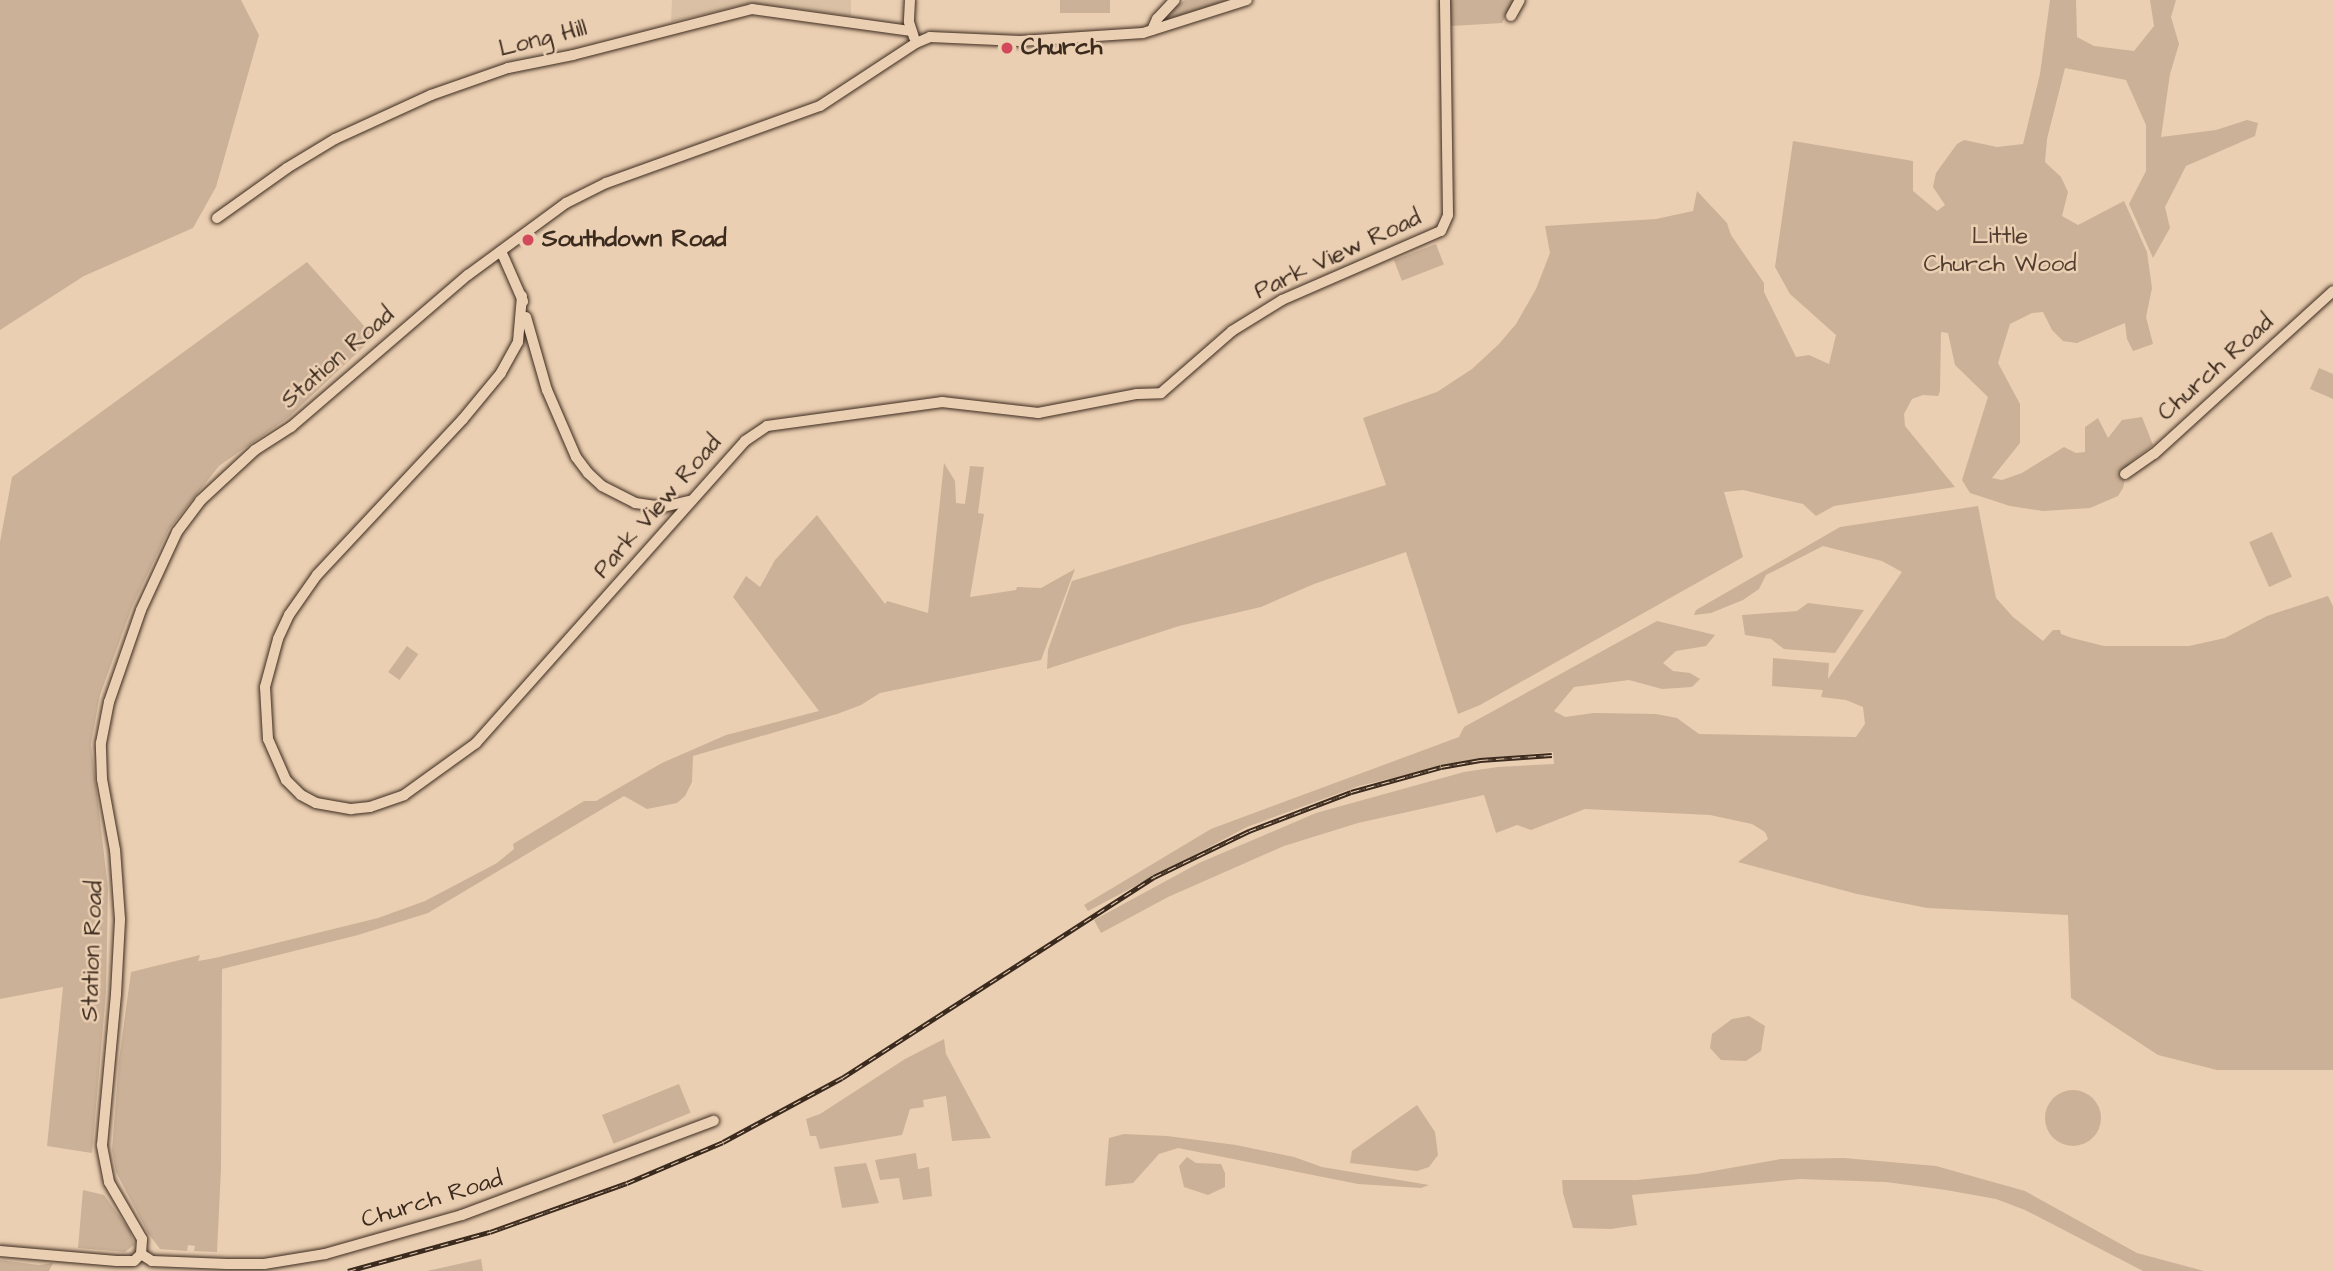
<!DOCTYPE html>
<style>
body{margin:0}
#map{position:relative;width:2333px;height:1271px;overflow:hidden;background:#ebcfb2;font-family:"Architects Daughter",sans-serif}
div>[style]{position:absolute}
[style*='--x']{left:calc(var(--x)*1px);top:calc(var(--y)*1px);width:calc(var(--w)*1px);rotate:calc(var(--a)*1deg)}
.built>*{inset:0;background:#dac0a4}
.green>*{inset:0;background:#cbb197;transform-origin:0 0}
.round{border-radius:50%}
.roads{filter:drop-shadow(0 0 2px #3b2a1e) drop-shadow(0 0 2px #3b2a1e)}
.minor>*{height:10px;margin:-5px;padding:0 5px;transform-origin:5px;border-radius:5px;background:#ebcfb2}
.rail>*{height:5px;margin-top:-2.5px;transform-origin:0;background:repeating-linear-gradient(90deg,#ebcfb2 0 8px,#3b2a1e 0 16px);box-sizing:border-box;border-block:2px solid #3b2a1e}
.dots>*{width:19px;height:19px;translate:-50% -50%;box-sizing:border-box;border:4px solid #ebcfb2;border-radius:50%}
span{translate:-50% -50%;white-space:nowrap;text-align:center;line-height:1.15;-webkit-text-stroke:5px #ebcfb2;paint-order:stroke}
.street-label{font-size:24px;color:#3b2a1e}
.poi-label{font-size:24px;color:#3b2a1e;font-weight:700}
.left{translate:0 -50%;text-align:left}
.park-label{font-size:24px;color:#513e30}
</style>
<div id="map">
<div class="built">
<i style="clip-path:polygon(672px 0,851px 0,851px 16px,752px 3px,671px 22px)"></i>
</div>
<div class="green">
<i style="clip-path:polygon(0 0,241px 0,259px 35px,216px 187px,193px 228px,84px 276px,0 330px)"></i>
<i style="left:1060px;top:0;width:50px;height:13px"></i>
<i style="clip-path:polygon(1185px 0,1229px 0,1165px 20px,1168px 12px)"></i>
<i style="clip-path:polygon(1450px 0,1514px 0,1502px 23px,1451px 26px)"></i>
<i style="clip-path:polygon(2050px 0,2076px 0,2077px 37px,2094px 46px,2134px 51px,2154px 26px,2150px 0,2176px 0,2171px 17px,2179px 44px,2170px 74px,2161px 137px,2216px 130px,2247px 120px,2258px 123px,2255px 136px,2186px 166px,2165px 207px,2170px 228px,2153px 258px,2129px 204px,2146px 171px,2146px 125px,2126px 80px,2065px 68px,2047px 139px,2045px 162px,2061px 177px,2068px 192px,2062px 216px,2078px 225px,2124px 201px,2147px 252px,2152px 288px,2146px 317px,2153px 344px,2133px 351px,2127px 339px,2125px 323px,2077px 343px,2063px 341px,2052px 330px,2043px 312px,2032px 313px,2010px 324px,1998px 363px,2020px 404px,2020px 443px,1992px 478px,2002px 480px,2022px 473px,2064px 447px,2076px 453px,2085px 452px,2085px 427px,2098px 418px,2108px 438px,2122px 420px,2142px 417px,2153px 445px,2129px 463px,2123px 488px,2118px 496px,2090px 508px,2043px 511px,2010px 506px,1970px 493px,1962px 480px,1988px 397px,1955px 365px,1948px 333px,1941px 332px,1940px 391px,1938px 396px,1923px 395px,1912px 399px,1904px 414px,1905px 426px,1955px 487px,1834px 506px,1816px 516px,1803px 504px,1743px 490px,1724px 492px,1743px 557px,1480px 705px,1458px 714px,1406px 552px,1314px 584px,1261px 607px,1179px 626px,1047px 669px,1048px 650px,1072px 581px,1386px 485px,1363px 418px,1437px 392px,1472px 369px,1499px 344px,1516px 324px,1536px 289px,1550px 253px,1545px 226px,1656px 219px,1693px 211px,1697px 191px,1727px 223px,1731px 235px,1764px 283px,1764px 292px,1796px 357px,1809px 355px,1829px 364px,1836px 335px,1790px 294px,1775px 267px,1793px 141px,1913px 161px,1913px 191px,1937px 211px,1945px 205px,1933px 187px,1936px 173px,1957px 144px,1964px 140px,1997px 147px,2023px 144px,2040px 74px)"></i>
<i style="left:1436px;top:244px;width:22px;height:45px;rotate:69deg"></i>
<i style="clip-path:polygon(307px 262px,374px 337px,289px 417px,219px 466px,169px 529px,132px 607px,100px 695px,91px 744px,108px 888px,106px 992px,92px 1153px,47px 1146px,63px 987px,0 999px,0 542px,12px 477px)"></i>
<i style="clip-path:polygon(2319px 368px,2333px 374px,2333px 399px,2310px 389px)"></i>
<i style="clip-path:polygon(944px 463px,955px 481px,956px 503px,965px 504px,970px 466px,984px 467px,978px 513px,984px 514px,970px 597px,1016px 590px,1017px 587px,1041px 588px,1075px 569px,1041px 660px,880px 693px,861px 705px,837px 714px,693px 756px,692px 782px,685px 796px,677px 803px,647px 809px,624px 796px,428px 913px,358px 935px,222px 969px,221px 1169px,217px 1252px,194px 1251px,195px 1246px,188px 1245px,187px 1251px,160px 1249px,148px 1233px,116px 1172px,112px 1150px,119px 1060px,131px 972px,200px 955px,198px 961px,215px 958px,378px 918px,425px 901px,497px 863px,514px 849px,513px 844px,584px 801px,596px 801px,662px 763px,726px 735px,819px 711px,733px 597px,746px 576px,760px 587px,775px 560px,817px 515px,885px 604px,887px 601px,928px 613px)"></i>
<i style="clip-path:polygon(1978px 506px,1996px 598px,2013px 617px,2043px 641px,2053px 630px,2060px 630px,2061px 634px,2072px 638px,2104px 646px,2189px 646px,2225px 638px,2267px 616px,2328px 596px,2333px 606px,2333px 1070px,2217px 1070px,2158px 1055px,2071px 998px,2068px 915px,1927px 908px,1857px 894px,1738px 862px,1768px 839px,1765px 832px,1752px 824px,1710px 815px,1585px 809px,1531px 830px,1517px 825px,1496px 833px,1484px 795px,1358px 823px,1284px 846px,1168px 897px,1101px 933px,1094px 920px,1199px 863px,1316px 813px,1464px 772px,1498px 767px,1554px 764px,1553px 752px,1474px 759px,1359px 786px,1247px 827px,1088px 911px,1084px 905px,1211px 829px,1459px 737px,1464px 727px,1657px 621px,1715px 635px,1706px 646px,1676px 651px,1663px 663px,1673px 671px,1690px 673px,1700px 679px,1692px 687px,1662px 689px,1629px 680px,1574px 687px,1554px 711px,1565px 717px,1594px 713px,1656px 714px,1677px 718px,1699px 734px,1856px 737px,1865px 724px,1863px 707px,1846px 700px,1821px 697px,1823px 690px,1772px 686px,1773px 658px,1829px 663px,1828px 679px,1902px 572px,1882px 561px,1823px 546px,1766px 575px,1759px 589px,1743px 600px,1711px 613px,1694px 615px,1696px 610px,1840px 527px)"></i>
<i style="left:2272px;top:532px;width:49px;height:25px;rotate:66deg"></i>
<i style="clip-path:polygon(1808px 603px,1864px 610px,1835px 653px,1784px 649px,1771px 639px,1745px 635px,1742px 615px,1797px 611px)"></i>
<i style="left:407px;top:646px;width:14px;height:32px;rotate:36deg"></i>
<i style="clip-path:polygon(1749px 1016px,1765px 1026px,1761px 1051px,1746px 1061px,1721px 1060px,1710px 1048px,1712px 1034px,1732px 1019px)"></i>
<i style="clip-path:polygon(944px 1039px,946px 1054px,991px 1138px,952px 1141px,946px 1096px,923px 1100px,924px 1107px,910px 1109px,902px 1135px,820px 1149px,816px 1136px,810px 1136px,806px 1119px,820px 1114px,905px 1059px)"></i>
<i style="left:679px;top:1084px;width:31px;height:83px;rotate:68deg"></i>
<i class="round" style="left:2045px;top:1090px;width:56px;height:56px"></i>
<i style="clip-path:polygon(1417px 1105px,1435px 1132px,1438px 1155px,1429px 1167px,1417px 1171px,1350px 1163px,1352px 1151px)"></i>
<i style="clip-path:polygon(1124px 1134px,1167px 1136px,1236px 1145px,1294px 1157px,1322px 1167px,1429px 1185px,1421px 1188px,1358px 1184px,1178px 1148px,1159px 1154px,1133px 1183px,1105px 1186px,1109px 1138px)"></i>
<i style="clip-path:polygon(916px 1153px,918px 1169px,929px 1167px,932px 1196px,903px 1200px,899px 1178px,880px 1180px,875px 1160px)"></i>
<i style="clip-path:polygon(1187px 1157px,1196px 1163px,1221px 1164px,1225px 1173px,1225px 1187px,1208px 1195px,1184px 1187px,1179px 1166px)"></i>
<i style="clip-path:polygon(1844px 1158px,1936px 1166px,2025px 1191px,2137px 1253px,2204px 1271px,2143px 1271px,2025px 1210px,1996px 1199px,1946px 1190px,1886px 1182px,1800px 1179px,1632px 1195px,1637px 1225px,1611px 1229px,1573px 1228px,1563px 1193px,1562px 1180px,1637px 1180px,1696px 1174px,1781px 1159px)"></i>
<i style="clip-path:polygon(866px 1163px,879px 1203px,842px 1208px,834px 1167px)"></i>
<i style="clip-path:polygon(83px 1190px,104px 1195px,130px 1231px,134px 1245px,125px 1252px,78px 1248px)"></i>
<i style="clip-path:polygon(481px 1259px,483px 1271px,427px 1271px)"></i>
<i style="clip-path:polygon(0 1260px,39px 1265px,53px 1263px,49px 1271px,0 1271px)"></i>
</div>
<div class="roads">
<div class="minor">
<i style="--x:910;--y:0;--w:22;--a:93"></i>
<i style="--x:909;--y:22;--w:16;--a:72"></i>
<i style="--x:1511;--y:16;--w:18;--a:-61"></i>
<i style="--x:1152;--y:30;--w:12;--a:-66"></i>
<i style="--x:1157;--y:19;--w:26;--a:-47"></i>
<i style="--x:217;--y:218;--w:86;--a:-35.5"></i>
<i style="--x:287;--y:168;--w:56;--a:-31.1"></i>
<i style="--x:335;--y:139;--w:106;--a:-24.6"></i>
<i style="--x:431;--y:95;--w:82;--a:-19.3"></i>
<i style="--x:508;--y:68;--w:66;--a:-11.3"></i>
<i style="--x:573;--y:55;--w:185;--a:-14.4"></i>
<i style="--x:752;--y:9;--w:161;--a:7.9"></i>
<i style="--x:501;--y:251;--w:55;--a:66.3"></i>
<i style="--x:522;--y:296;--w:46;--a:95"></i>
<i style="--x:518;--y:342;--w:35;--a:119"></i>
<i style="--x:501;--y:373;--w:60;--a:129.6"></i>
<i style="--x:463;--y:419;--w:214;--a:133.1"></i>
<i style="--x:317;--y:575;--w:49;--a:125"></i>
<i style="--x:289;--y:615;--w:26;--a:115"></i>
<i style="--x:278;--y:639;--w:50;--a:105.2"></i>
<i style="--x:265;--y:687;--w:52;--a:86.7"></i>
<i style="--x:268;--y:739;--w:45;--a:66.3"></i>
<i style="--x:286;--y:780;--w:21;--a:45"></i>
<i style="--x:301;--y:795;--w:17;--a:28"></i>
<i style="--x:316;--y:803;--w:36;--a:10"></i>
<i style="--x:351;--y:809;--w:19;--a:-6"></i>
<i style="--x:370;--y:807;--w:36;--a:-19"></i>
<i style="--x:404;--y:795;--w:89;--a:-35.8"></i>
<i style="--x:476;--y:743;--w:404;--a:-48.3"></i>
<i style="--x:745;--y:441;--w:27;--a:-34"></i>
<i style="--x:767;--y:426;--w:177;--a:-7.8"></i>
<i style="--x:942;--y:402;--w:97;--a:6.5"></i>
<i style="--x:1038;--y:413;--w:101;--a:-10.9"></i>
<i style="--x:1137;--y:394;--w:24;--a:-2"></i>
<i style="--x:1161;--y:393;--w:94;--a:-41.1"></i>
<i style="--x:1232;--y:331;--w:59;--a:-31.8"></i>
<i style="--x:1282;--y:300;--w:173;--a:-23.5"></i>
<i style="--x:1441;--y:231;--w:17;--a:-66"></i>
<i style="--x:1448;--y:215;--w:215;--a:-90.8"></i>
<i style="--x:526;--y:317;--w:76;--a:74"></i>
<i style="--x:547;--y:390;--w:73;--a:66.6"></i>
<i style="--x:576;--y:457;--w:20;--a:53"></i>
<i style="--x:588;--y:473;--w:19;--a:43"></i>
<i style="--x:602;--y:486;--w:37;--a:27"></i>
<i style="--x:635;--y:503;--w:28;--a:8"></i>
<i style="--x:663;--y:507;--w:28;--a:-13"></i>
<i style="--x:2125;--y:474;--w:35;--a:-35"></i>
<i style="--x:2154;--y:454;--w:242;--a:-42.3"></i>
<i style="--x:0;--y:1251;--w:117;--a:4.9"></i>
<i style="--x:117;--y:1261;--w:17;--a:0"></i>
<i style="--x:134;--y:1261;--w:10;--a:-45"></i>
<i style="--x:141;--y:1254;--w:15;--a:-86"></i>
<i style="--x:142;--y:1239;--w:66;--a:-120.1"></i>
<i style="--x:109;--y:1182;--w:38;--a:-101"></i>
<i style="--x:102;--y:1145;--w:152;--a:-84.7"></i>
<i style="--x:116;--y:994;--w:75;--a:-86.9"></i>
<i style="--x:120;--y:919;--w:69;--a:-94.1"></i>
<i style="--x:115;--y:850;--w:72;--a:-100.4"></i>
<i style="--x:102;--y:779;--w:36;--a:-92"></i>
<i style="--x:101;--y:743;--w:42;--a:-79"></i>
<i style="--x:109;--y:702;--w:97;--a:-70.8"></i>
<i style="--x:141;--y:610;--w:86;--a:-65.2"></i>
<i style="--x:177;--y:532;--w:39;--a:-53"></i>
<i style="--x:200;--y:501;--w:75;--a:-42.8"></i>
<i style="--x:255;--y:450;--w:43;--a:-32.6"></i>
<i style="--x:291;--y:427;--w:233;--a:-40.7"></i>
<i style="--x:468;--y:275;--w:122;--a:-36.3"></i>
<i style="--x:566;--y:203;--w:45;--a:-26.6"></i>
<i style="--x:606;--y:183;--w:227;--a:-19.8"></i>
<i style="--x:820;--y:106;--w:115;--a:-33.3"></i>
<i style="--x:916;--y:43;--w:15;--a:-23"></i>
<i style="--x:930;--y:37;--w:90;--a:2.5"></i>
<i style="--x:1020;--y:41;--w:123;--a:-3.7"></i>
<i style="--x:1143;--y:33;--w:109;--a:-17.6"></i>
<i style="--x:141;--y:1254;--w:13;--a:32"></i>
<i style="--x:152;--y:1261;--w:75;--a:2.3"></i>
<i style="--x:227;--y:1264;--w:37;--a:0"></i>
<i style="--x:264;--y:1264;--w:62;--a:-9.3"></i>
<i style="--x:325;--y:1254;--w:142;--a:-15.9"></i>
<i style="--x:462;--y:1215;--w:269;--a:-20.5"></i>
</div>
</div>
<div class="rail">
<i style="--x:348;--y:1271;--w:147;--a:-15.4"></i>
<i style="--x:490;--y:1232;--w:145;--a:-19.7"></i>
<i style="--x:627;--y:1183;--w:104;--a:-23.1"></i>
<i style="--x:723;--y:1142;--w:135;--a:-28.3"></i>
<i style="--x:842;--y:1078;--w:371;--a:-32.8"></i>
<i style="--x:1154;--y:877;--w:106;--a:-25.8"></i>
<i style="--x:1249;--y:831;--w:109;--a:-20.9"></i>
<i style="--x:1351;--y:792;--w:93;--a:-15.5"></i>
<i style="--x:1441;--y:767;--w:40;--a:-10"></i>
<i style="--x:1480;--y:760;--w:72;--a:-4"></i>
</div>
<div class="dots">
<i style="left:1007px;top:48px;background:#d1495b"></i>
<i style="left:528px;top:240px;background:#d1495b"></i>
</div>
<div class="street-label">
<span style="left:543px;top:39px;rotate:-14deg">Long Hill</span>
<span style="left:1338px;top:255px;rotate:-25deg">Park View Road</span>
<span style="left:338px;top:358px;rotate:-41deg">Station Road</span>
<span style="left:2216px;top:368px;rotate:-42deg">Church Road</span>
<span style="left:658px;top:507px;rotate:-49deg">Park View Road</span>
<span style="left:93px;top:951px;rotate:-88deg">Station Road</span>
<span style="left:432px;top:1200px;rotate:-17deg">Church Road</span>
</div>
<div class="poi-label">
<span class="left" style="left:1021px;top:48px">Church</span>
<span class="left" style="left:542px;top:240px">Southdown Road</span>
</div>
<div class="park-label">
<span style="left:2000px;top:251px">Little<br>Church Wood</span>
</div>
</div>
